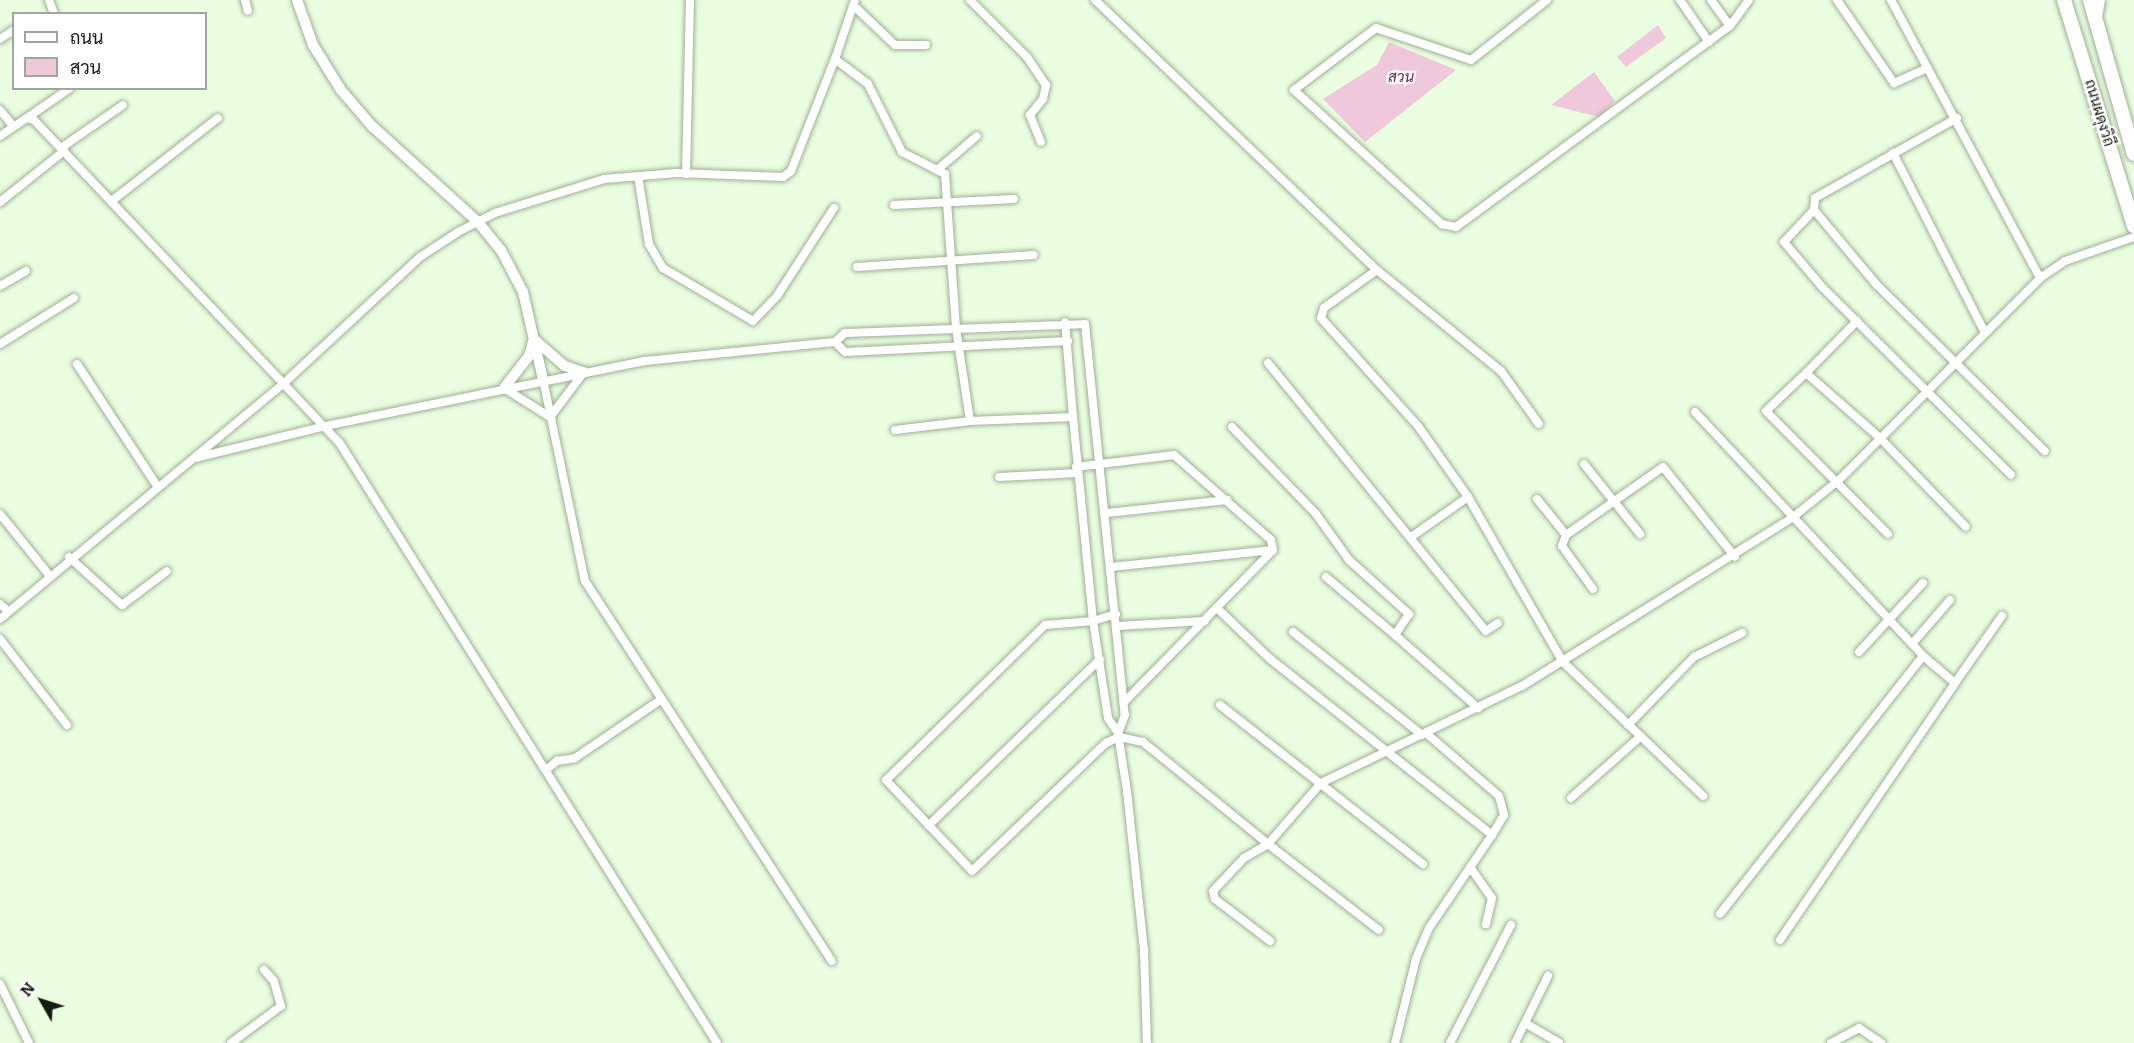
<!DOCTYPE html>
<meta charset="utf-8">
<style>
body{margin:0}
#map{position:relative;width:2134px;height:1043px;overflow:hidden;background:#eafde0;font-family:Bitter,Sarabun,serif}
div>[style]{position:absolute}
[style*='--x']{left:calc(var(--x)*1px);top:calc(var(--y)*1px);width:calc(var(--w)*1px);rotate:calc(var(--a)*1deg)}
.green>*{inset:0;background:#f0c8dc}
.roads{filter:drop-shadow(0 0 2px #9eaf95) drop-shadow(0 0 2px #9eaf95)}
.minor>*{height:8px;margin:-4px;padding:0 4px;transform-origin:4px;border-radius:4px;background:#fff}
.tertiary>*{height:10px;margin:-5px;padding:0 5px;transform-origin:5px;border-radius:5px;background:#fff}
.primary>*{height:14px;margin:-7px;padding:0 7px;transform-origin:7px;border-radius:7px;background:#fff}
span{translate:-50% -50%;white-space:nowrap;text-align:center;line-height:1.15;-webkit-text-stroke:4.5px #fff;paint-order:stroke}
.park-label{font-size:15px;color:#6a2950;font-style:italic}
.street-label{font-size:15px;color:#161c12}
.legend{position:absolute;left:12px;top:12px;width:195px;height:78px;box-sizing:border-box;background:#fff;border:2px solid #a2a4a0;margin:0;padding:8px 10px;list-style:none;font-size:18px;color:#161c12}
.legend li{display:flex;align-items:center;gap:12px;height:30px}
.legend b{width:30px;border:2px solid #a2a4a0}
.north{position:absolute;left:12px;top:971px;width:60px;height:60px;-webkit-text-stroke:4px #fff;paint-order:stroke;rotate:309deg;font-size:16px;font-weight:700;line-height:24px;text-align:center;color:#161c12}
.north::after{content:'';display:block;margin:auto;width:21px;height:27px;background:#161c12;clip-path:polygon(50% 0,100% 100%,50% 72%,0 100%)}
</style>
<div id="map">
<div class="green">
<i style="clip-path:polygon(1658px 25px,1666px 38px,1626px 67px,1617px 57px)"></i>
<i style="clip-path:polygon(1389px 42px,1456px 70px,1365px 142px,1323px 99px,1377px 65px)"></i>
<i style="clip-path:polygon(1594px 72px,1615px 101px,1599px 117px,1551px 105px)"></i>
</div>
<div class="roads">
<div class="minor">
<i style="--x:49;--y:0;--w:15;--a:70"></i>
<i style="--x:245;--y:0;--w:11;--a:75"></i>
<i style="--x:855;--y:0;--w:62;--a:108.7"></i>
<i style="--x:835;--y:59;--w:41;--a:37.1"></i>
<i style="--x:868;--y:84;--w:76;--a:63.4"></i>
<i style="--x:902;--y:152;--w:48;--a:27.1"></i>
<i style="--x:945;--y:174;--w:154;--a:85.9"></i>
<i style="--x:956;--y:328;--w:94;--a:81.4"></i>
<i style="--x:970;--y:421;--w:103;--a:-2.2"></i>
<i style="--x:1073;--y:417;--w:95;--a:-94.8"></i>
<i style="--x:970;--y:0;--w:81;--a:45"></i>
<i style="--x:1027;--y:57;--w:34;--a:56"></i>
<i style="--x:1046;--y:85;--w:14;--a:102"></i>
<i style="--x:1043;--y:99;--w:21;--a:129"></i>
<i style="--x:1030;--y:115;--w:29;--a:68"></i>
<i style="--x:1095;--y:0;--w:390;--a:43.8"></i>
<i style="--x:1377;--y:270;--w:160;--a:39.2"></i>
<i style="--x:1501;--y:371;--w:65;--a:54.4"></i>
<i style="--x:1547;--y:0;--w:97;--a:141.7"></i>
<i style="--x:1471;--y:60;--w:100;--a:-161.4"></i>
<i style="--x:1376;--y:28;--w:103;--a:142.9"></i>
<i style="--x:1294;--y:90;--w:200;--a:42.2"></i>
<i style="--x:1442;--y:224;--w:14;--a:12"></i>
<i style="--x:1456;--y:227;--w:340;--a:-36.3"></i>
<i style="--x:1730;--y:26;--w:32;--a:-54"></i>
<i style="--x:1680;--y:0;--w:51;--a:55.4"></i>
<i style="--x:1711;--y:0;--w:32;--a:54"></i>
<i style="--x:1837;--y:0;--w:101;--a:55.5"></i>
<i style="--x:1894;--y:83;--w:37;--a:-24"></i>
<i style="--x:1891;--y:0;--w:315;--a:61.8"></i>
<i style="--x:853;--y:5;--w:58;--a:43.6"></i>
<i style="--x:895;--y:45;--w:31;--a:0"></i>
<i style="--x:2098;--y:17;--w:17;--a:-80"></i>
<i style="--x:0;--y:39;--w:17;--a:-33"></i>
<i style="--x:0;--y:110;--w:21;--a:51"></i>
<i style="--x:27;--y:118;--w:52;--a:-34.9"></i>
<i style="--x:1957;--y:118;--w:163;--a:150.6"></i>
<i style="--x:1815;--y:198;--w:12;--a:95"></i>
<i style="--x:1814;--y:210;--w:98;--a:50"></i>
<i style="--x:1877;--y:285;--w:236;--a:44.7"></i>
<i style="--x:0;--y:136;--w:32;--a:-34"></i>
<i style="--x:27;--y:118;--w:7;--a:16"></i>
<i style="--x:34;--y:120;--w:444;--a:46.6"></i>
<i style="--x:339;--y:442;--w:710;--a:57.83"></i>
<i style="--x:61;--y:148;--w:75;--a:-34.7"></i>
<i style="--x:1893;--y:153;--w:202;--a:62.9"></i>
<i style="--x:937;--y:170;--w:52;--a:-40.4"></i>
<i style="--x:686;--y:174;--w:174;--a:-88.7"></i>
<i style="--x:638;--y:176;--w:69;--a:80.8"></i>
<i style="--x:649;--y:244;--w:28;--a:60"></i>
<i style="--x:663;--y:268;--w:104;--a:30.5"></i>
<i style="--x:753;--y:321;--w:35;--a:-46"></i>
<i style="--x:777;--y:296;--w:105;--a:-57.1"></i>
<i style="--x:113;--y:200;--w:133;--a:-38"></i>
<i style="--x:0;--y:202;--w:82;--a:-38.6"></i>
<i style="--x:894;--y:205;--w:120;--a:-2.9"></i>
<i style="--x:1814;--y:210;--w:44;--a:133.2"></i>
<i style="--x:1784;--y:242;--w:60;--a:49.7"></i>
<i style="--x:1823;--y:288;--w:265;--a:44.8"></i>
<i style="--x:857;--y:267;--w:177;--a:-3.9"></i>
<i style="--x:1377;--y:270;--w:65;--a:144.4"></i>
<i style="--x:1324;--y:308;--w:10;--a:107"></i>
<i style="--x:1321;--y:318;--w:145;--a:48.1"></i>
<i style="--x:1418;--y:426;--w:87;--a:54.8"></i>
<i style="--x:1468;--y:497;--w:70;--a:144.9"></i>
<i style="--x:0;--y:286;--w:30;--a:-30"></i>
<i style="--x:1068;--y:341;--w:223;--a:177.2"></i>
<i style="--x:845;--y:352;--w:14;--a:-135"></i>
<i style="--x:835;--y:342;--w:13;--a:-42"></i>
<i style="--x:845;--y:333;--w:240;--a:-2.1"></i>
<i style="--x:1085;--y:324;--w:393;--a:84.2"></i>
<i style="--x:1125;--y:715;--w:19;--a:111"></i>
<i style="--x:0;--y:344;--w:87;--a:-31.9"></i>
<i style="--x:1268;--y:363;--w:345;--a:50.9"></i>
<i style="--x:1486;--y:631;--w:14;--a:-34"></i>
<i style="--x:77;--y:364;--w:146;--a:56.7"></i>
<i style="--x:1806;--y:373;--w:73;--a:-45.6"></i>
<i style="--x:543;--y:379;--w:206;--a:78.3"></i>
<i style="--x:585;--y:581;--w:453;--a:57"></i>
<i style="--x:504;--y:388;--w:54;--a:32.2"></i>
<i style="--x:1695;--y:412;--w:334;--a:46.9"></i>
<i style="--x:1923;--y:656;--w:328;--a:128.2"></i>
<i style="--x:550;--y:417;--w:56;--a:-52.9"></i>
<i style="--x:1073;--y:417;--w:205;--a:84.4"></i>
<i style="--x:1093;--y:621;--w:48;--a:175.2"></i>
<i style="--x:1045;--y:625;--w:222;--a:135.7"></i>
<i style="--x:886;--y:780;--w:125;--a:46.6"></i>
<i style="--x:972;--y:871;--w:185;--a:-43.7"></i>
<i style="--x:1106;--y:743;--w:14;--a:-25"></i>
<i style="--x:1119;--y:737;--w:25;--a:12"></i>
<i style="--x:1143;--y:742;--w:161;--a:39.2"></i>
<i style="--x:1268;--y:844;--w:81;--a:-49"></i>
<i style="--x:1321;--y:783;--w:223;--a:-25.8"></i>
<i style="--x:1522;--y:686;--w:318;--a:-31.9"></i>
<i style="--x:1792;--y:518;--w:60;--a:-39"></i>
<i style="--x:1839;--y:480;--w:285;--a:-45.1"></i>
<i style="--x:2040;--y:278;--w:30;--a:-34"></i>
<i style="--x:2065;--y:261;--w:73;--a:-19.2"></i>
<i style="--x:1232;--y:427;--w:121;--a:46"></i>
<i style="--x:1316;--y:514;--w:57;--a:54.3"></i>
<i style="--x:1349;--y:560;--w:81;--a:42"></i>
<i style="--x:1409;--y:614;--w:25;--a:124"></i>
<i style="--x:1395;--y:635;--w:111;--a:41.3"></i>
<i style="--x:895;--y:430;--w:76;--a:-6.8"></i>
<i style="--x:195;--y:458;--w:134;--a:-13.8"></i>
<i style="--x:325;--y:426;--w:326;--a:-11.5"></i>
<i style="--x:644;--y:361;--w:192;--a:-5.7"></i>
<i style="--x:1584;--y:464;--w:90;--a:51.3"></i>
<i style="--x:1076;--y:467;--w:99;--a:-7"></i>
<i style="--x:1174;--y:455;--w:129;--a:41.2"></i>
<i style="--x:1271;--y:540;--w:10;--a:79"></i>
<i style="--x:1273;--y:550;--w:213;--a:134.4"></i>
<i style="--x:999;--y:477;--w:79;--a:-2.9"></i>
<i style="--x:1468;--y:497;--w:190;--a:60.1"></i>
<i style="--x:1563;--y:662;--w:194;--a:43.7"></i>
<i style="--x:1537;--y:499;--w:46;--a:51.1"></i>
<i style="--x:1107;--y:513;--w:121;--a:-6.2"></i>
<i style="--x:0;--y:514;--w:78;--a:51.2"></i>
<i style="--x:1888;--y:534;--w:173;--a:-134.8"></i>
<i style="--x:1766;--y:411;--w:55;--a:-43.5"></i>
<i style="--x:1806;--y:373;--w:100;--a:41.3"></i>
<i style="--x:1881;--y:439;--w:122;--a:46"></i>
<i style="--x:69;--y:557;--w:72;--a:42.2"></i>
<i style="--x:122;--y:605;--w:56;--a:-37.1"></i>
<i style="--x:1111;--y:567;--w:163;--a:-6"></i>
<i style="--x:1326;--y:577;--w:90;--a:40"></i>
<i style="--x:1593;--y:589;--w:53;--a:-125.8"></i>
<i style="--x:1562;--y:546;--w:12;--a:-70"></i>
<i style="--x:1566;--y:535;--w:118;--a:-35"></i>
<i style="--x:1663;--y:467;--w:115;--a:51.3"></i>
<i style="--x:0;--y:604;--w:11;--a:41"></i>
<i style="--x:1218;--y:609;--w:71;--a:43.9"></i>
<i style="--x:1269;--y:658;--w:285;--a:38.4"></i>
<i style="--x:1492;--y:835;--w:112;--a:124.1"></i>
<i style="--x:1429;--y:928;--w:34;--a:113"></i>
<i style="--x:1416;--y:959;--w:87;--a:104"></i>
<i style="--x:1116;--y:614;--w:24;--a:163"></i>
<i style="--x:1093;--y:621;--w:98;--a:81.2"></i>
<i style="--x:1108;--y:718;--w:18;--a:56"></i>
<i style="--x:1118;--y:733;--w:59;--a:81.2"></i>
<i style="--x:1127;--y:791;--w:159;--a:83.9"></i>
<i style="--x:1144;--y:949;--w:94;--a:88.2"></i>
<i style="--x:0;--y:619;--w:369;--a:-39.7"></i>
<i style="--x:284;--y:383;--w:185;--a:-42.8"></i>
<i style="--x:420;--y:257;--w:45;--a:-33.3"></i>
<i style="--x:458;--y:232;--w:42;--a:-27.2"></i>
<i style="--x:495;--y:213;--w:114;--a:-17.3"></i>
<i style="--x:604;--y:179;--w:73;--a:-4.7"></i>
<i style="--x:677;--y:173;--w:106;--a:2.2"></i>
<i style="--x:783;--y:177;--w:10;--a:-37"></i>
<i style="--x:791;--y:171;--w:120;--a:-68.6"></i>
<i style="--x:1117;--y:626;--w:88;--a:-3.3"></i>
<i style="--x:1293;--y:632;--w:165;--a:38.6"></i>
<i style="--x:0;--y:639;--w:109;--a:52.1"></i>
<i style="--x:1912;--y:644;--w:58;--a:-49.2"></i>
<i style="--x:1859;--y:652;--w:94;--a:-47.2"></i>
<i style="--x:1955;--y:683;--w:82;--a:-55"></i>
<i style="--x:1220;--y:705;--w:258;--a:38.1"></i>
<i style="--x:1628;--y:725;--w:95;--a:-45.9"></i>
<i style="--x:1694;--y:657;--w:54;--a:-26.6"></i>
<i style="--x:1426;--y:733;--w:96;--a:40.8"></i>
<i style="--x:1499;--y:796;--w:20;--a:75"></i>
<i style="--x:1504;--y:815;--w:23;--a:121"></i>
<i style="--x:547;--y:769;--w:13;--a:-39"></i>
<i style="--x:557;--y:761;--w:18;--a:-9"></i>
<i style="--x:575;--y:758;--w:102;--a:-34.2"></i>
<i style="--x:1571;--y:798;--w:92;--a:-41.5"></i>
<i style="--x:929;--y:825;--w:238;--a:-44.1"></i>
<i style="--x:1470;--y:867;--w:38;--a:55"></i>
<i style="--x:1492;--y:898;--w:27;--a:103"></i>
<i style="--x:1780;--y:940;--w:311;--a:-55.7"></i>
<i style="--x:1955;--y:683;--w:42;--a:-139.8"></i>
<i style="--x:1270;--y:941;--w:69;--a:-142.6"></i>
<i style="--x:1215;--y:899;--w:8;--a:-104"></i>
<i style="--x:1213;--y:891;--w:45;--a:-46.8"></i>
<i style="--x:1244;--y:858;--w:28;--a:-30"></i>
<i style="--x:1268;--y:844;--w:140;--a:37.8"></i>
<i style="--x:0;--y:984;--w:66;--a:63.8"></i>
<i style="--x:1525;--y:1023;--w:39;--a:30"></i>
<i style="--x:231;--y:1043;--w:62;--a:-36.5"></i>
<i style="--x:281;--y:1006;--w:26;--a:-106"></i>
<i style="--x:274;--y:981;--w:15;--a:-132"></i>
<i style="--x:1450;--y:1043;--w:133;--a:-62.7"></i>
<i style="--x:1515;--y:1043;--w:75;--a:-63.8"></i>
<i style="--x:1831;--y:1043;--w:32;--a:-28"></i>
<i style="--x:1859;--y:1028;--w:27;--a:34"></i>
</div>
<div class="tertiary">
<i style="--x:297;--y:0;--w:48;--a:70.4"></i>
<i style="--x:313;--y:45;--w:53;--a:58.1"></i>
<i style="--x:341;--y:90;--w:48;--a:49.3"></i>
<i style="--x:372;--y:126;--w:143;--a:42.2"></i>
<i style="--x:478;--y:222;--w:36;--a:51"></i>
<i style="--x:501;--y:250;--w:47;--a:62.4"></i>
<i style="--x:523;--y:292;--w:89;--a:77.1"></i>
<i style="--x:536;--y:341;--w:38;--a:41"></i>
<i style="--x:565;--y:366;--w:20;--a:18"></i>
<i style="--x:504;--y:388;--w:41;--a:-52"></i>
<i style="--x:529;--y:356;--w:18;--a:-74"></i>
</div>
<div class="primary">
<i style="--x:2064;--y:0;--w:237;--a:72.8"></i>
<i style="--x:2090;--y:0;--w:160;--a:74.1"></i>
</div>
</div>
<div class="park-label">
<span style="left:1401px;top:78px">สวน</span>
</div>
<div class="street-label">
<span style="left:2099px;top:113px;rotate:73deg">ถนนผดุงวิถี</span>
</div>
<ul class="legend">
<li><b style="height:8px;background:#fff"></b>ถนน</li>
<li><b style="height:16px;background:#f0c8dc"></b>สวน</li>
</ul>
<div class="north">N</div>
</div>
